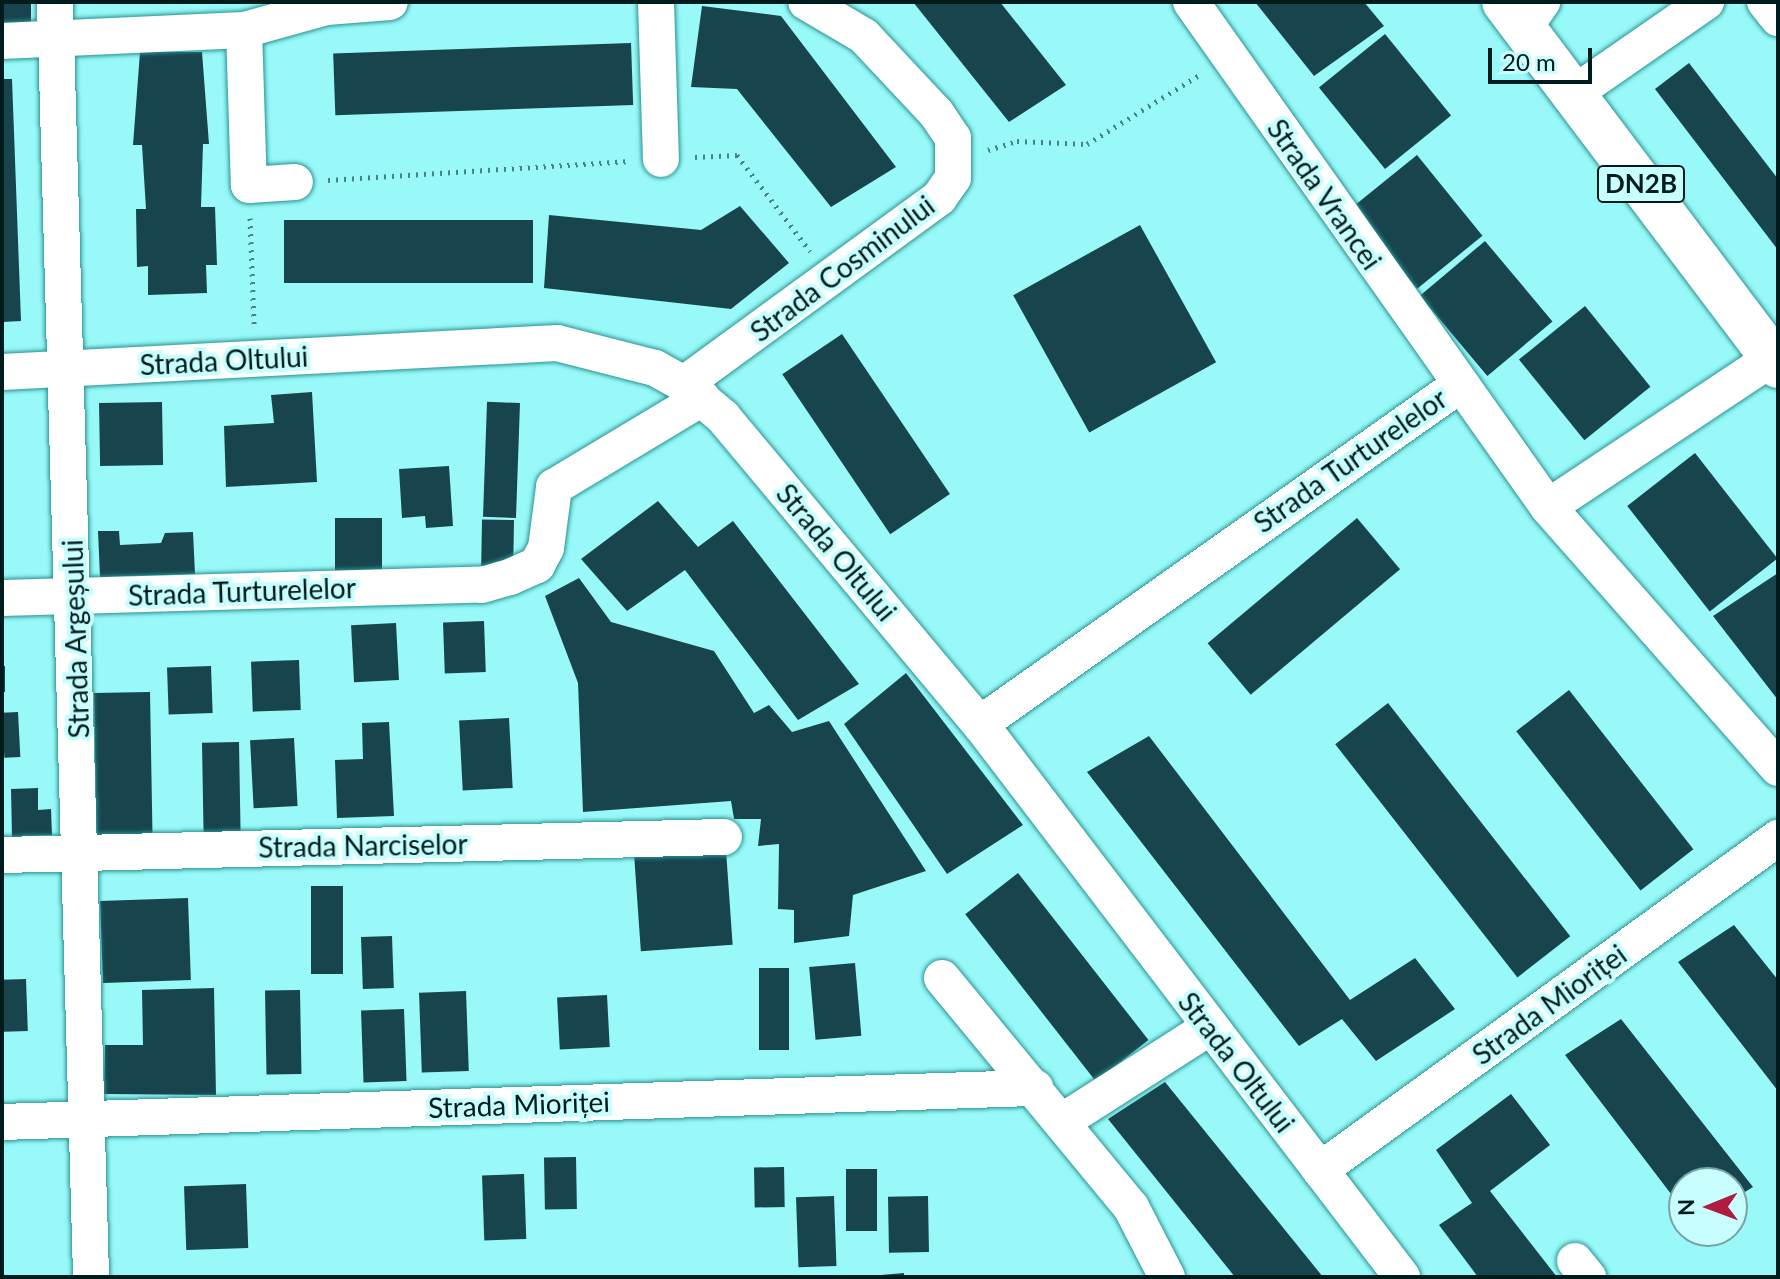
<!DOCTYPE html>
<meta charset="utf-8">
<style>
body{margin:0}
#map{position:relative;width:1780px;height:1279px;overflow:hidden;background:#98f9f8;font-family:Lato,sans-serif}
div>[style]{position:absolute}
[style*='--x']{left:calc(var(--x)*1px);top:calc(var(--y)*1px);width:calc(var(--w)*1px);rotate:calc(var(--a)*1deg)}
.building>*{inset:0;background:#18444e;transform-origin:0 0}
.path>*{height:5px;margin-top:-2.5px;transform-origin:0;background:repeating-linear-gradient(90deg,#478382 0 2px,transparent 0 8px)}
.roads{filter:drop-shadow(0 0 2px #299292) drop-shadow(0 0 2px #299292)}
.minor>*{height:36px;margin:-18px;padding:0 18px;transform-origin:18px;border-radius:18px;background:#fff}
.major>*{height:44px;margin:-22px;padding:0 22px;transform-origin:22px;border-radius:22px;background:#fff}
span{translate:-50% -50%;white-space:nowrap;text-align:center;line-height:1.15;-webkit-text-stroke:8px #c8fffe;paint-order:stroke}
.shield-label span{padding:2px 6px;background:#c8fffe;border:2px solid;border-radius:6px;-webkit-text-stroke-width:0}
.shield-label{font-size:26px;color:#001b1b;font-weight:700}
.street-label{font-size:28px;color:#001b1b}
.frame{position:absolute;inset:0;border:4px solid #001b1b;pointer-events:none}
.north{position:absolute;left:1668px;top:1167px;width:80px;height:80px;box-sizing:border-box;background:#c8fffe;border:2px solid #78a4a3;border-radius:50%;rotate:269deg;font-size:22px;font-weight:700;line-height:32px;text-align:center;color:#001b1b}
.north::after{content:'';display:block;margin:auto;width:28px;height:36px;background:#b01c3f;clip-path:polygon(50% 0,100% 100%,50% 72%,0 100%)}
.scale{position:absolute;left:1488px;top:48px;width:104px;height:36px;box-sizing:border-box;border:4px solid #001b1b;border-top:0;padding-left:10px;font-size:24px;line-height:28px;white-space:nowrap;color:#001b1b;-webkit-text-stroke:6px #c8fffe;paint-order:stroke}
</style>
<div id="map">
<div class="building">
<i style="left:2px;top:2px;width:29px;height:22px"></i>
<i style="clip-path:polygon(913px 2px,1000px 2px,1066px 85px,1009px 122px)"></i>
<i style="clip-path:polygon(1255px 2px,1364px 2px,1384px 26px,1314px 76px)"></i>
<i style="clip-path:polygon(702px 6px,781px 16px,896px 167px,831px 207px,737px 89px,691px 87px)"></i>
<i style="left:1385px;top:34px;width:105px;height:85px;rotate:51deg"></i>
<i style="left:631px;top:43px;width:62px;height:298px;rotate:88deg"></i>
<i style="clip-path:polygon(140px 52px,202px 52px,209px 144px,203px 144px,201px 207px,215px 207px,217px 265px,206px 265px,207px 293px,148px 295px,148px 266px,137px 267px,136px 209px,146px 209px,142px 145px,133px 145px)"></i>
<i style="clip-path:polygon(1689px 63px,1778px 179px,1778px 250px,1655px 89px)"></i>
<i style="clip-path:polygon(2px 79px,12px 79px,21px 321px,2px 322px)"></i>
<i style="left:1417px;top:155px;width:104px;height:84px;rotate:51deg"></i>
<i style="clip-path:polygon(740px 206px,789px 263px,731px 309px,544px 288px,549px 215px,701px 230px)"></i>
<i style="left:533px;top:220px;width:63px;height:249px;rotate:90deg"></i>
<i style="left:1140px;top:225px;width:157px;height:145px;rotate:61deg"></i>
<i style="left:1485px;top:241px;width:105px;height:85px;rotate:50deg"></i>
<i style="left:1585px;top:306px;width:104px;height:85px;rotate:51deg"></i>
<i style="left:842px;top:334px;width:193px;height:72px;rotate:56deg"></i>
<i style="clip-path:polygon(312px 392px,317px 482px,226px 487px,224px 426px,274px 423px,271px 395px)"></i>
<i style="left:162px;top:402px;width:63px;height:63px;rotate:89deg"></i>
<i style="left:520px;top:403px;width:115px;height:33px;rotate:92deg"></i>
<i style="left:1695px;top:453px;width:134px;height:86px;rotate:52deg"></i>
<i style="clip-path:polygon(449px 466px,453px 526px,426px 528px,425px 516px,402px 518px,399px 469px)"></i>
<i style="clip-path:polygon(658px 501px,698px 547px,733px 521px,859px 684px,798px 720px,685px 570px,627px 611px,581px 559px)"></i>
<i style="left:335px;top:518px;width:47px;height:54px"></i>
<i style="left:1357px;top:518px;width:67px;height:195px;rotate:50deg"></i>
<i style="left:514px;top:520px;width:47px;height:32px;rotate:91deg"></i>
<i style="clip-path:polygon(98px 531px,119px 531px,120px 545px,161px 543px,165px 533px,193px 532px,195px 574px,100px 577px)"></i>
<i style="clip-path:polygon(1778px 573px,1778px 700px,1713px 616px)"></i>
<i style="clip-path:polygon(579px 578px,611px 622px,714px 651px,754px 713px,769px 705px,792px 732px,829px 721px,926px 871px,853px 895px,849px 936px,794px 943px,794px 910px,778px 909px,779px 844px,758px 846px,761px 819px,734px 819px,731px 801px,583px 812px,578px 683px,545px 596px)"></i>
<i style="left:484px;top:621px;width:51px;height:41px;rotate:88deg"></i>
<i style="left:396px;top:623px;width:57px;height:45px;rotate:87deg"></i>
<i style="left:299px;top:660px;width:50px;height:48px;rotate:88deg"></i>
<i style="left:2px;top:666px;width:3px;height:26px"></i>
<i style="left:211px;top:666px;width:47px;height:44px;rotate:88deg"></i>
<i style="clip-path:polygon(906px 673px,1023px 825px,947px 874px,844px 724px)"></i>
<i style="left:1569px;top:690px;width:202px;height:67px;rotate:52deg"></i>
<i style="left:150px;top:692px;width:142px;height:56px;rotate:89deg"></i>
<i style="left:1388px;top:703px;width:296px;height:67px;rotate:52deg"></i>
<i style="left:18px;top:712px;width:45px;height:16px;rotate:87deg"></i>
<i style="left:509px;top:718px;width:70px;height:50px;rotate:87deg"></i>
<i style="clip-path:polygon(389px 722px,394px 816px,337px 818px,335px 760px,363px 759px,362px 723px)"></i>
<i style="clip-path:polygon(1149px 736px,1350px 1000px,1415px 958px,1455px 1009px,1376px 1061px,1342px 1019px,1299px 1046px,1087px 772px)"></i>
<i style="left:294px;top:738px;width:68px;height:44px;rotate:87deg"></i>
<i style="left:239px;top:742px;width:93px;height:37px;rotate:89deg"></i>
<i style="clip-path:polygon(38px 788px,38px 810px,51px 809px,52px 835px,12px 837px,11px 789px)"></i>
<i style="left:726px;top:850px;width:95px;height:92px;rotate:86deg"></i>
<i style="left:1018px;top:873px;width:212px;height:67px;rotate:52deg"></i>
<i style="left:311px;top:886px;width:32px;height:88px"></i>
<i style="left:188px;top:898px;width:82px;height:88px;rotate:88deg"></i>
<i style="clip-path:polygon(1734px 925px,1778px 980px,1778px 1091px,1678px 962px)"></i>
<i style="left:392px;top:936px;width:52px;height:31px;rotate:88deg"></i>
<i style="left:855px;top:963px;width:73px;height:46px;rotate:85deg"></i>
<i style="left:759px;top:968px;width:30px;height:82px"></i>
<i style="left:26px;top:979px;width:52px;height:24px;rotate:88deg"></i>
<i style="clip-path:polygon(214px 988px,216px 1095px,104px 1094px,105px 1045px,143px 1045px,142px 990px)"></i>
<i style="left:300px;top:990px;width:84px;height:35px;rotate:89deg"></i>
<i style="left:466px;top:991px;width:80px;height:47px;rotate:88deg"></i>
<i style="left:607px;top:995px;width:52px;height:50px;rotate:87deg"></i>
<i style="left:404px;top:1009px;width:72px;height:43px;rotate:88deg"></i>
<i style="clip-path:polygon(1621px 1019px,1753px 1187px,1732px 1200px,1732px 1183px,1684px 1183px,1684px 1211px,1565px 1055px)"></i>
<i style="clip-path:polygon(1165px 1082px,1323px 1277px,1235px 1277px,1108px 1119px)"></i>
<i style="clip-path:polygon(1511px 1094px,1550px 1145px,1490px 1191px,1557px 1277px,1478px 1277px,1439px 1225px,1472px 1203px,1436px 1150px)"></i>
<i style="left:576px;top:1157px;width:52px;height:32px;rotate:89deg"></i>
<i style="left:784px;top:1167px;width:40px;height:30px;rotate:89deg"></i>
<i style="left:846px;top:1169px;width:31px;height:62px"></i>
<i style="left:524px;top:1174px;width:65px;height:42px;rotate:88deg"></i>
<i style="left:246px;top:1184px;width:64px;height:62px;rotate:88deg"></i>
<i style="left:834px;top:1196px;width:70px;height:38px;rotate:88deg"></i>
<i style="left:928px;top:1196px;width:56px;height:40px;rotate:89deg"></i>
<i style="clip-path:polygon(904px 1273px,904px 1277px,881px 1277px,881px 1275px)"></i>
</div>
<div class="path">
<i style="--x:988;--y:150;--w:30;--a:-17"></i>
<i style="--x:1017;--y:141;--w:70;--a:2.5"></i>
<i style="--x:1087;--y:144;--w:134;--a:-31.6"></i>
<i style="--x:695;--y:157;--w:42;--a:-2.7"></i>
<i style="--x:737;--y:155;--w:121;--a:52.8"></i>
<i style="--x:328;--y:180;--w:302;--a:-3.6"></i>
<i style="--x:250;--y:218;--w:106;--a:87.8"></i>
</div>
<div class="roads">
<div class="minor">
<i style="--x:55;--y:2;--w:1276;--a:88.38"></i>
<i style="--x:656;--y:2;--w:157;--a:88.2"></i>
<i style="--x:1191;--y:2;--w:618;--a:54.74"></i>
<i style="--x:1548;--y:507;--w:269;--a:-33.6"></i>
<i style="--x:1765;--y:2;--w:21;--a:51"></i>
<i style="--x:1524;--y:28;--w:32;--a:-55"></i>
<i style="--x:244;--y:30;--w:155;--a:88.2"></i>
<i style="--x:249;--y:185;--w:46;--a:-3.7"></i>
<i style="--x:2;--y:41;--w:242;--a:-2.6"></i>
<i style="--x:244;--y:30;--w:86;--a:-15.5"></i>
<i style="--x:327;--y:7;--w:63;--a:-4.5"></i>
<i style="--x:1573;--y:94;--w:162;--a:-34.7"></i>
<i style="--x:2;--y:372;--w:556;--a:-2.99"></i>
<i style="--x:557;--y:343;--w:101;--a:14.3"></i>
<i style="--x:655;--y:368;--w:33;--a:29"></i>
<i style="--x:684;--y:384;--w:51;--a:40.2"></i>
<i style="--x:723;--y:417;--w:400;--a:50.1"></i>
<i style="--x:980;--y:724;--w:696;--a:52.65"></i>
<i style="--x:684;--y:384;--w:316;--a:-36.1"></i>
<i style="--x:939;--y:198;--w:24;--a:-55"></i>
<i style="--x:953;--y:178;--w:40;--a:-90"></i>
<i style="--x:953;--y:138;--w:30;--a:-124"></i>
<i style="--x:936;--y:113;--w:105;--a:-133.1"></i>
<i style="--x:864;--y:36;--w:67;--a:-149.6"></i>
<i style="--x:1548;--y:507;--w:348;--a:48.6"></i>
<i style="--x:2;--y:598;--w:480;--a:-1.6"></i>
<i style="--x:482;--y:585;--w:29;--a:-16"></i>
<i style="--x:510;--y:577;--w:30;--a:-24"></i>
<i style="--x:537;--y:565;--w:19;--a:-62"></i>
<i style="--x:546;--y:548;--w:62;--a:-82.5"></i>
<i style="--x:554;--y:487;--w:173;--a:-31"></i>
<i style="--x:980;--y:724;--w:585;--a:-35.26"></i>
<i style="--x:2;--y:855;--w:722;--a:-1.43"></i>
<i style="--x:942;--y:978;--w:297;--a:50.5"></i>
<i style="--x:1131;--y:1207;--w:79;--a:62.8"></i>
<i style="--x:1063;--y:1121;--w:174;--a:-32.6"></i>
<i style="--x:2;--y:1122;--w:1034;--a:-1.89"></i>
<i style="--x:1320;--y:1170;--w:566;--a:-35.94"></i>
<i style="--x:1575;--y:1261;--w:21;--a:51"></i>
</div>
<div class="major">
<i style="--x:1504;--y:2;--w:456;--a:53"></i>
</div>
</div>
<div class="shield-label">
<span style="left:1641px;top:184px">DN2B</span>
</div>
<div class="street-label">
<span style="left:1325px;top:194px;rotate:55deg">Strada Vrancei</span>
<span style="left:842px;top:268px;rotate:-37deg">Strada Cosminului</span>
<span style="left:224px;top:360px;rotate:-3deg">Strada Oltului</span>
<span style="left:1350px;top:460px;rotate:-35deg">Strada Turturelelor</span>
<span style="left:837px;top:552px;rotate:50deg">Strada Oltului</span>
<span style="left:242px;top:591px;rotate:-2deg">Strada Turturelelor</span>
<span style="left:75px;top:639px;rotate:-92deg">Strada Argeșului</span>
<span style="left:363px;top:845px;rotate:-1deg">Strada Narciselor</span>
<span style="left:1549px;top:1004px;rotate:-36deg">Strada Mioriței</span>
<span style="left:1237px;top:1062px;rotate:52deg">Strada Oltului</span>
<span style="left:519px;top:1104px;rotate:-2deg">Strada Mioriței</span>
</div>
<div class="frame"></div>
<div class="north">N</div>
<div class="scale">20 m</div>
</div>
